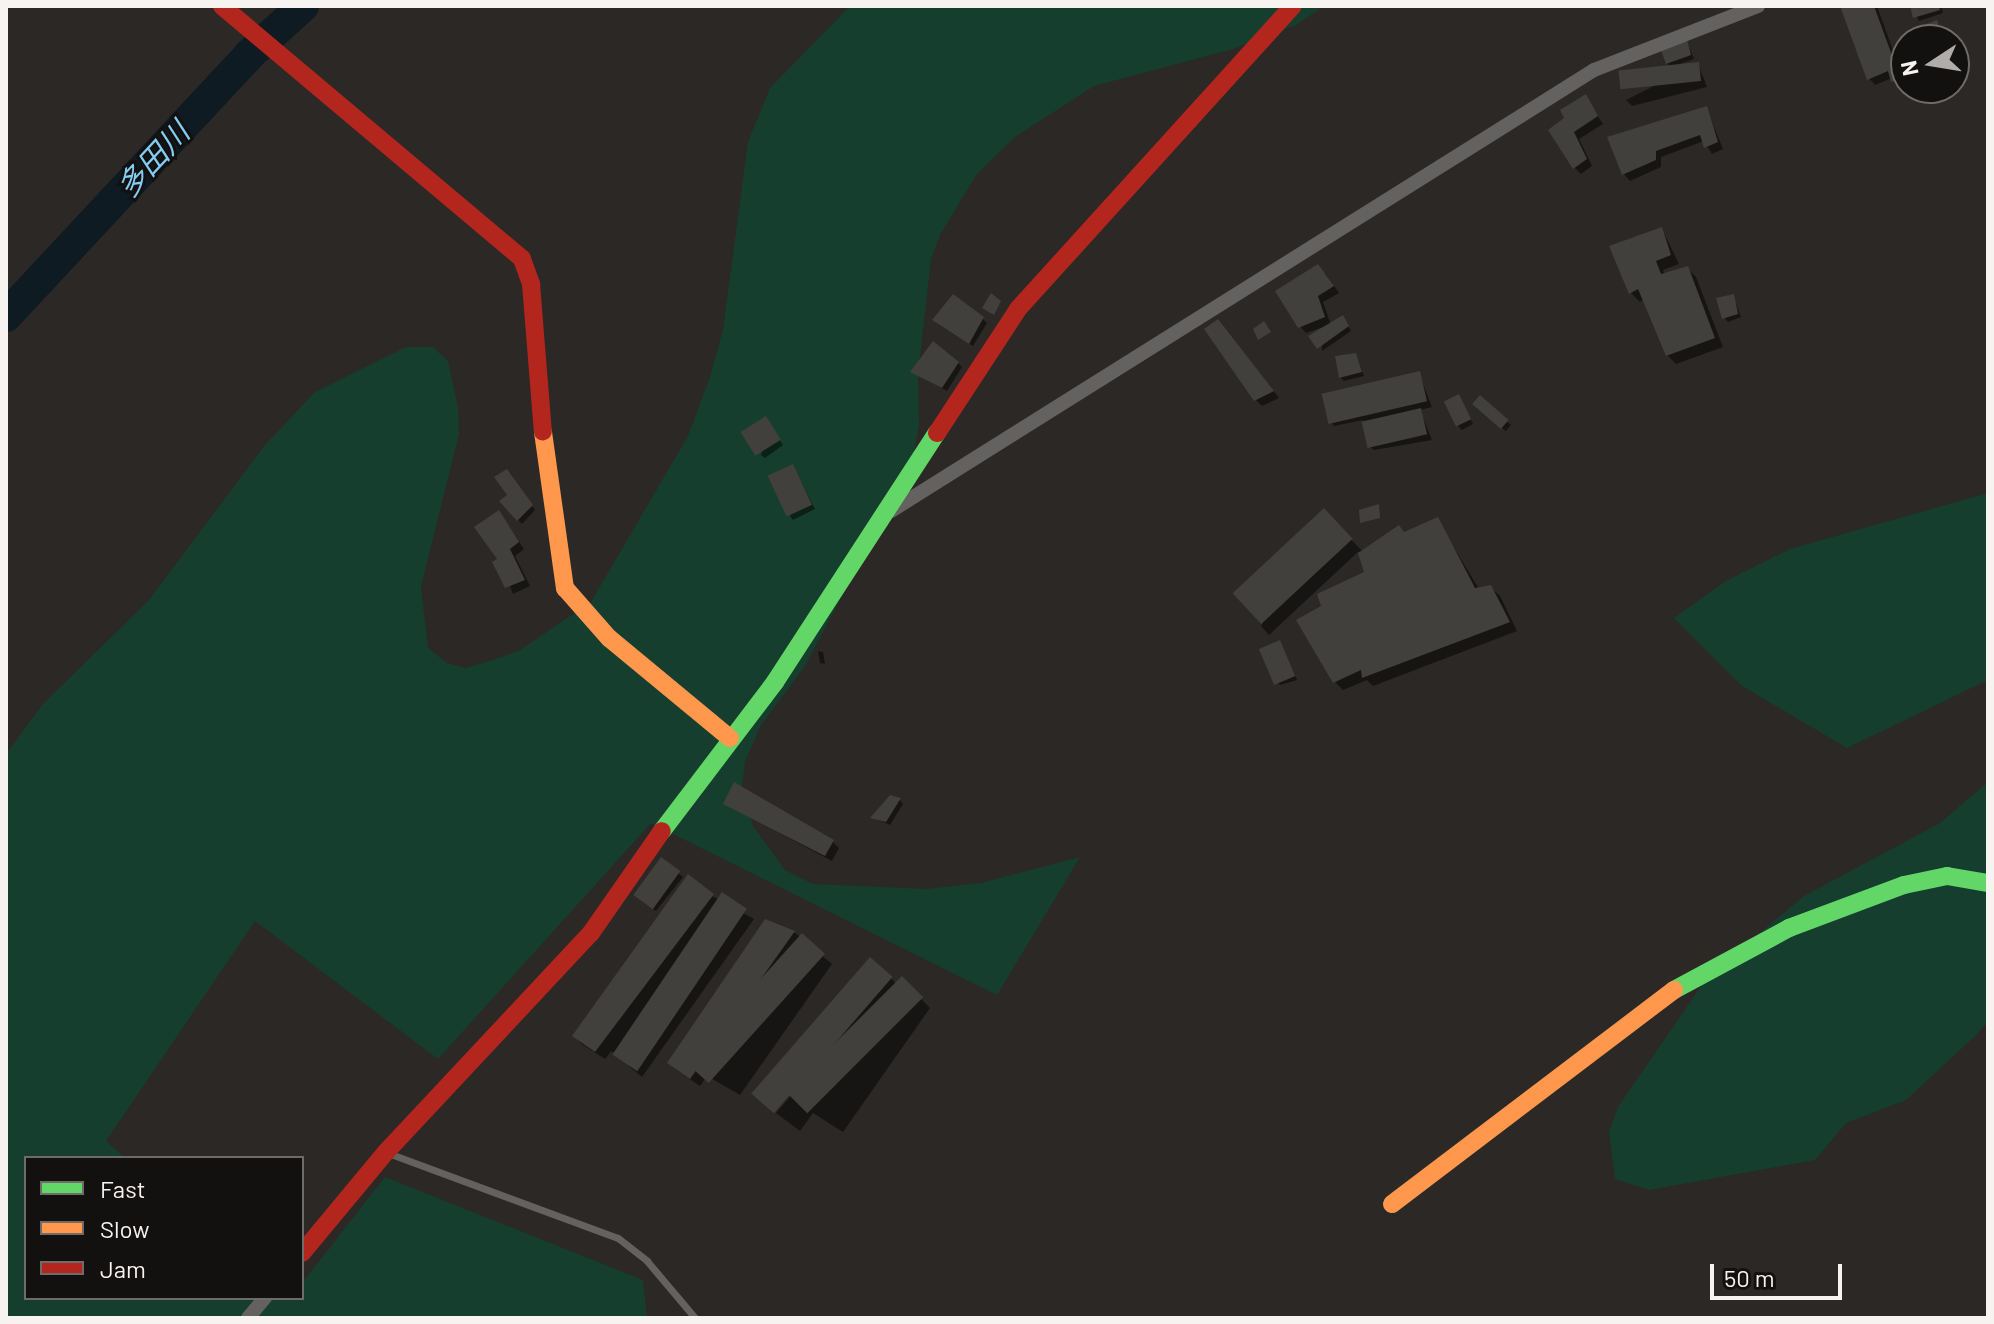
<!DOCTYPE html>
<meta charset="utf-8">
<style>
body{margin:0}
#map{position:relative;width:1994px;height:1324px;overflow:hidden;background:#2b2825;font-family:Barlow,"Noto Sans JP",sans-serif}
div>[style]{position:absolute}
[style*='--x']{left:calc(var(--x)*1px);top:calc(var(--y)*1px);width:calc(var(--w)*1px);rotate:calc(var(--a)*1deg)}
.green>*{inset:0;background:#163e2e}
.shadow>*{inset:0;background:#0007;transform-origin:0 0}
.river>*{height:32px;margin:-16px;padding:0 16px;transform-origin:16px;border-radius:16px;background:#0f1b22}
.building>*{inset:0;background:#42403d;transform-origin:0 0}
.lane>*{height:7px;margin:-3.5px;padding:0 3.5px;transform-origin:3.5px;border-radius:3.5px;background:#646260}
.street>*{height:14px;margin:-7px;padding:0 7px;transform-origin:7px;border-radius:7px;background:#646260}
.fast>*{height:18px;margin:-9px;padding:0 9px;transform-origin:9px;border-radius:9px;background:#63d668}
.slow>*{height:18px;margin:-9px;padding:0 9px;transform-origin:9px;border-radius:9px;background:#ff974d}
.jam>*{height:18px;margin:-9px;padding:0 9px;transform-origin:9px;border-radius:9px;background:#b3261e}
span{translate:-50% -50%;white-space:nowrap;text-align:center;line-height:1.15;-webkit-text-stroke:6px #13110f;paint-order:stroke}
.water-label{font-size:30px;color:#83ccf4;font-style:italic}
.frame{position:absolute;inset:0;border:8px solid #f7f3f0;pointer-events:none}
.legend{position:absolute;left:24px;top:1156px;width:280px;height:144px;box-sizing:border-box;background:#13110f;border:2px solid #6e6b69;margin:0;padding:10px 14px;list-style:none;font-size:24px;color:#f7f3f0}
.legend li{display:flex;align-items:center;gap:16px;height:40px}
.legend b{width:40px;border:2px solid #6e6b69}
.north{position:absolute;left:1890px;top:24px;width:80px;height:80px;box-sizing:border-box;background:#13110f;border:2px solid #6e6b69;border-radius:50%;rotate:258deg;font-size:22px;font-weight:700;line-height:32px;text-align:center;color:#f7f3f0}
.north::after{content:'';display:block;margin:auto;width:28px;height:36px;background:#b0aca9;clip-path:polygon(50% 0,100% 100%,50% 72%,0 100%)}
.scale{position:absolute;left:1710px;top:1264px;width:132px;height:36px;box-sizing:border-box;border:4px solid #f7f3f0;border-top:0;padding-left:10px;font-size:24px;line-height:28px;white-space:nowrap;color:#f7f3f0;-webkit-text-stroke:6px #13110f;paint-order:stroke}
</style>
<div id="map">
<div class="green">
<i style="clip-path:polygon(850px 6px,1324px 6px,1296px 25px,1233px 49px,1094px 86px,1015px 137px,977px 174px,941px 233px,931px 259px,918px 375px,919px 427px,911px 466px,805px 666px,761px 725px,745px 761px,742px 788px,753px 826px,785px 870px,813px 884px,926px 889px,981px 883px,1080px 857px,997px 995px,651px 823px,438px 1059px,255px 921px,106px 1141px,125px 1158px,26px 1158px,26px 1298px,302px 1298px,302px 1283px,385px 1177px,643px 1280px,647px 1318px,6px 1318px,6px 754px,43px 704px,149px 600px,265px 445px,315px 392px,406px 347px,433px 347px,448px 361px,458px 408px,459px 434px,421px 587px,428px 648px,447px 663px,466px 668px,493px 660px,520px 650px,591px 602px,688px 436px,710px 377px,723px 330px,748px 142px,770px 88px)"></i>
<i style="clip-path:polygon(1988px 493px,1988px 680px,1847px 748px,1742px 686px,1674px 618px,1726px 581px,1790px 549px)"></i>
<i style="clip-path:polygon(1988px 782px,1988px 1022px,1974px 1037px,1906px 1100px,1846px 1123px,1815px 1160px,1649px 1190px,1615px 1179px,1609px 1132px,1618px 1107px,1708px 976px,1804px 896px,1940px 823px)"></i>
</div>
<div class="shadow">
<i style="clip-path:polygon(1844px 6px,1877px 6px,1896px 59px,1906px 56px,1906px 86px,1899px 88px,1892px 78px,1875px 85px,1869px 78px)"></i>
<i style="clip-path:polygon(1912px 6px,1941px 6px,1943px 13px,1919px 21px)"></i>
<i style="clip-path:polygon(1687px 41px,1694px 59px,1671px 67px,1667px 63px)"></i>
<i style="clip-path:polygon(1698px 64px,1707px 87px,1632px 106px,1626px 100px)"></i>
<i style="clip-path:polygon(1585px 97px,1603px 124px,1579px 139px,1592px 166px,1581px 174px,1575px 168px,1566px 119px)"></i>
<i style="clip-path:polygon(1706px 108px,1723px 149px,1712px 154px,1704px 141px,1661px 157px,1661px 167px,1630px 181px,1624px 174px,1609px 138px)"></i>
<i style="clip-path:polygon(1662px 229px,1679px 264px,1663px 270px,1665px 275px,1687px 268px,1696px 277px,1723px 347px,1676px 364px,1667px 355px,1644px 299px,1640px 302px,1631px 293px)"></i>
<i style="clip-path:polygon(1325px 273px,1339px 293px,1323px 302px,1331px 325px,1343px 318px,1351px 331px,1322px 351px,1323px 327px,1306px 333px,1300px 326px)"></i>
<i style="clip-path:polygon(1733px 296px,1741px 317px,1728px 322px,1724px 318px)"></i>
<i style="clip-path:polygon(983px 319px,987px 323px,973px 346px,938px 324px)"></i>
<i style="clip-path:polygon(1224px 328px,1279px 398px,1262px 406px,1256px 400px)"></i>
<i style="clip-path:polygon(1356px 355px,1364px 376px,1344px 381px,1340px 377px)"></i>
<i style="clip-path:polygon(958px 363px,962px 367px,947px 391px,912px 372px)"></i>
<i style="clip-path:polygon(1419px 374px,1432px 407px,1420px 410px,1432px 440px,1374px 450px,1367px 444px,1363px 420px,1334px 426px,1328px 419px)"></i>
<i style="left:1480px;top:398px;width:41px;height:8px;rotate:41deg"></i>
<i style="clip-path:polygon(1462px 401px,1473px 424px,1462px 430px,1458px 426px)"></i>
<i style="clip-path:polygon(769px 423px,783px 445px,765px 458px,761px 455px)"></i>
<i style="clip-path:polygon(793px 466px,815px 509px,793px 520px,790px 516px)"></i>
<i style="clip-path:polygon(511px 475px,535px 510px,522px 524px,502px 502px,509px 495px)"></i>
<i style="clip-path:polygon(1324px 511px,1363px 552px,1437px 520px,1479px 589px,1490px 587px,1500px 596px,1517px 631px,1373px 686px,1367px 680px,1343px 690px,1334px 681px,1323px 607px,1366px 573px,1359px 551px,1269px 635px,1261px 626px)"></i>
<i style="clip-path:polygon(498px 512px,524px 549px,515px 556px,530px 586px,513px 594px,500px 559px)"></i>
<i style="clip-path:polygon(1280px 642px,1297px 680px,1280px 685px,1276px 681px)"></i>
<i style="clip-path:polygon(818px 651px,823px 652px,825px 664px,820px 663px)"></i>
<i style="clip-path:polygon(900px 800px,903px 804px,890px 825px,872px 817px)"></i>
<i style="clip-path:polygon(725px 804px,833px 842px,839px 848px,832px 861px)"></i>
<i style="clip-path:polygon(661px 860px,683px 877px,656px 911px,641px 900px)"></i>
<i style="clip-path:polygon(712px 896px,754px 919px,642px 1077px,611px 1051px,605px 1059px,583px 1045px,574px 1036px)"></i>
<i style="clip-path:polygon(794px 932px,832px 964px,740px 1095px,707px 1076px,700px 1086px,678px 1071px,669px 1062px)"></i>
<i style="clip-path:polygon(891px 978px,898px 986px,903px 980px,930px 1008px,843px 1132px,813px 1113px,800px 1131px,776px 1113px)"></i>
</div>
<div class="river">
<i style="--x:6;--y:316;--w:357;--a:-47"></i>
<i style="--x:249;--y:55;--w:73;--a:-42.2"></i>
</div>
<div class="building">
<i style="clip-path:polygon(1840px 6px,1874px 6px,1893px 58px,1906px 54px,1906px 78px,1891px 82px,1888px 71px,1867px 80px)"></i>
<i style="clip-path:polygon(1910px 6px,1939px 6px,1940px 10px,1913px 18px)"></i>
<i style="clip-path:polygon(1937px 20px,1943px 40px,1926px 40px,1921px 26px)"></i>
<i style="clip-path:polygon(1687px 39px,1691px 55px,1666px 64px,1661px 50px)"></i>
<i style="left:1699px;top:62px;width:19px;height:81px;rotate:84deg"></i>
<i style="clip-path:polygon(1586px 94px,1598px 116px,1574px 132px,1587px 159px,1573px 169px,1548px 130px,1564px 118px,1560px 110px)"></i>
<i style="clip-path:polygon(1707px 106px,1718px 142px,1704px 148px,1700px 135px,1656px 151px,1656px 160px,1622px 175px,1607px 137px)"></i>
<i style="clip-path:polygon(1662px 227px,1671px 255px,1656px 261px,1661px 274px,1688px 266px,1715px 338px,1666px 356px,1638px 289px,1629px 294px,1609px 246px)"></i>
<i style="clip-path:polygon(1318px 264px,1334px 286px,1318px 296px,1325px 317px,1298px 328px,1275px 291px)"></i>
<i style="clip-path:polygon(991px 293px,1001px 301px,994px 315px,982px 308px)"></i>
<i style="clip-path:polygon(953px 294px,984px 317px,969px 344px,932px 320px)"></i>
<i style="clip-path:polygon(1734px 294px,1738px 314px,1722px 319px,1716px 298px)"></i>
<i style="clip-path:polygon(1343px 315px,1349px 326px,1317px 349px,1308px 336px)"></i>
<i style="clip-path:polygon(1218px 319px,1274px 391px,1254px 401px,1204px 329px)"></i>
<i style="clip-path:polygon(1264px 321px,1271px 332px,1258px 340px,1253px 329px)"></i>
<i style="clip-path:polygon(933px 341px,959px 362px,942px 388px,910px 372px)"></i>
<i style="clip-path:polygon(1356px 353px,1362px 372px,1339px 378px,1335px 356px)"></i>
<i style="left:1420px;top:371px;width:31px;height:101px;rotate:77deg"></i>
<i style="left:1459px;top:394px;width:28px;height:17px;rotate:64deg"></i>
<i style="left:1480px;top:395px;width:38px;height:12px;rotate:41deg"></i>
<i style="left:1421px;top:408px;width:27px;height:61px;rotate:77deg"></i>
<i style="left:766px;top:416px;width:28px;height:30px;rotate:58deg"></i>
<i style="left:793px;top:464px;width:45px;height:28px;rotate:65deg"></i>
<i style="clip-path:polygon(507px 469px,533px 505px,517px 521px,499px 501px,507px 495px,494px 477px)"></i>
<i style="clip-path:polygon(1379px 504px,1380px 518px,1360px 523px,1359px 510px)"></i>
<i style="left:1324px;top:508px;width:42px;height:125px;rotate:47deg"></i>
<i style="clip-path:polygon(499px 510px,519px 542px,510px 549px,525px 580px,505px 588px,492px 562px,497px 559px,474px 527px)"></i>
<i style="clip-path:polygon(1438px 517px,1475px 588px,1491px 585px,1510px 622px,1362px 678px,1361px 670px,1333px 683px,1296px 620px,1321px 606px,1317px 594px,1364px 572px,1358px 553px,1399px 525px,1404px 532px)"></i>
<i style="left:1280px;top:640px;width:39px;height:23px;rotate:67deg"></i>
<i style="clip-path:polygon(734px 782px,834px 840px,825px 856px,723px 804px)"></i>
<i style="clip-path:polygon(890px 795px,901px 798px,886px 822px,870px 818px)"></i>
<i style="left:661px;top:857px;width:24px;height:47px;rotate:36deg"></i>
<i style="clip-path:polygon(688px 874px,714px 894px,595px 1052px,572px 1036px)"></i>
<i style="left:722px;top:892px;width:30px;height:196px;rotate:34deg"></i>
<i style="clip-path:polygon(765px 919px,795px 931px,690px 1079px,667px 1063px)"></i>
<i style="left:802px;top:933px;width:31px;height:174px;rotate:42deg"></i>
<i style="left:870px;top:957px;width:30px;height:181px;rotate:41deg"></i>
<i style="left:902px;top:976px;width:30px;height:164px;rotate:45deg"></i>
</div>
<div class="lane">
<i style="--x:388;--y:1153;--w:245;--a:20.3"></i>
<i style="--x:618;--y:1238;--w:37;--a:38"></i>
<i style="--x:647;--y:1261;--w:75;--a:49.9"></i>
</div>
<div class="street">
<i style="--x:891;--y:511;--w:830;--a:-32.1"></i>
<i style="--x:1594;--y:70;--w:176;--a:-21.3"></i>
<i style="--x:248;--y:1318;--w:26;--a:-50"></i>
</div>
<div class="fast">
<i style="--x:662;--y:831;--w:187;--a:-52.8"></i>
<i style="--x:775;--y:682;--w:297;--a:-57"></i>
<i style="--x:1674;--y:990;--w:131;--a:-28.3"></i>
<i style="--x:1789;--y:928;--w:123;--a:-20.5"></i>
<i style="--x:1904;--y:885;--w:44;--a:-11.8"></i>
<i style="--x:1947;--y:876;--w:42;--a:9.7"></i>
</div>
<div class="slow">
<i style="--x:543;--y:432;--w:158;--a:82"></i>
<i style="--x:565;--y:588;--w:67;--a:48.7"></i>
<i style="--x:609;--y:638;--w:157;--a:39.6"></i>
<i style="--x:1392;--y:1204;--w:354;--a:-37.2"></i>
</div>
<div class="jam">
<i style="--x:222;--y:6;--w:392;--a:40.1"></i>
<i style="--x:522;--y:259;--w:27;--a:70"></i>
<i style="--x:531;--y:284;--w:148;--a:85.4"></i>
<i style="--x:937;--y:433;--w:148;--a:-56.8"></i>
<i style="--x:1018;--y:309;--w:409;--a:-47.8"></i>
<i style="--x:302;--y:1253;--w:131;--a:-50.3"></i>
<i style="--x:386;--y:1152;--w:300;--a:-46.9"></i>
<i style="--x:591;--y:933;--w:124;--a:-55.2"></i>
</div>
<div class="water-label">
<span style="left:152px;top:159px;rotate:-47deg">多田川</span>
</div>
<div class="frame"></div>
<ul class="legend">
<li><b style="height:10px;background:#63d668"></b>Fast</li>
<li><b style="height:10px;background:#ff974d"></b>Slow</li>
<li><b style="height:10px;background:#b3261e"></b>Jam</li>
</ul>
<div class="north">N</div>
<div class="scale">50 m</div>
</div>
